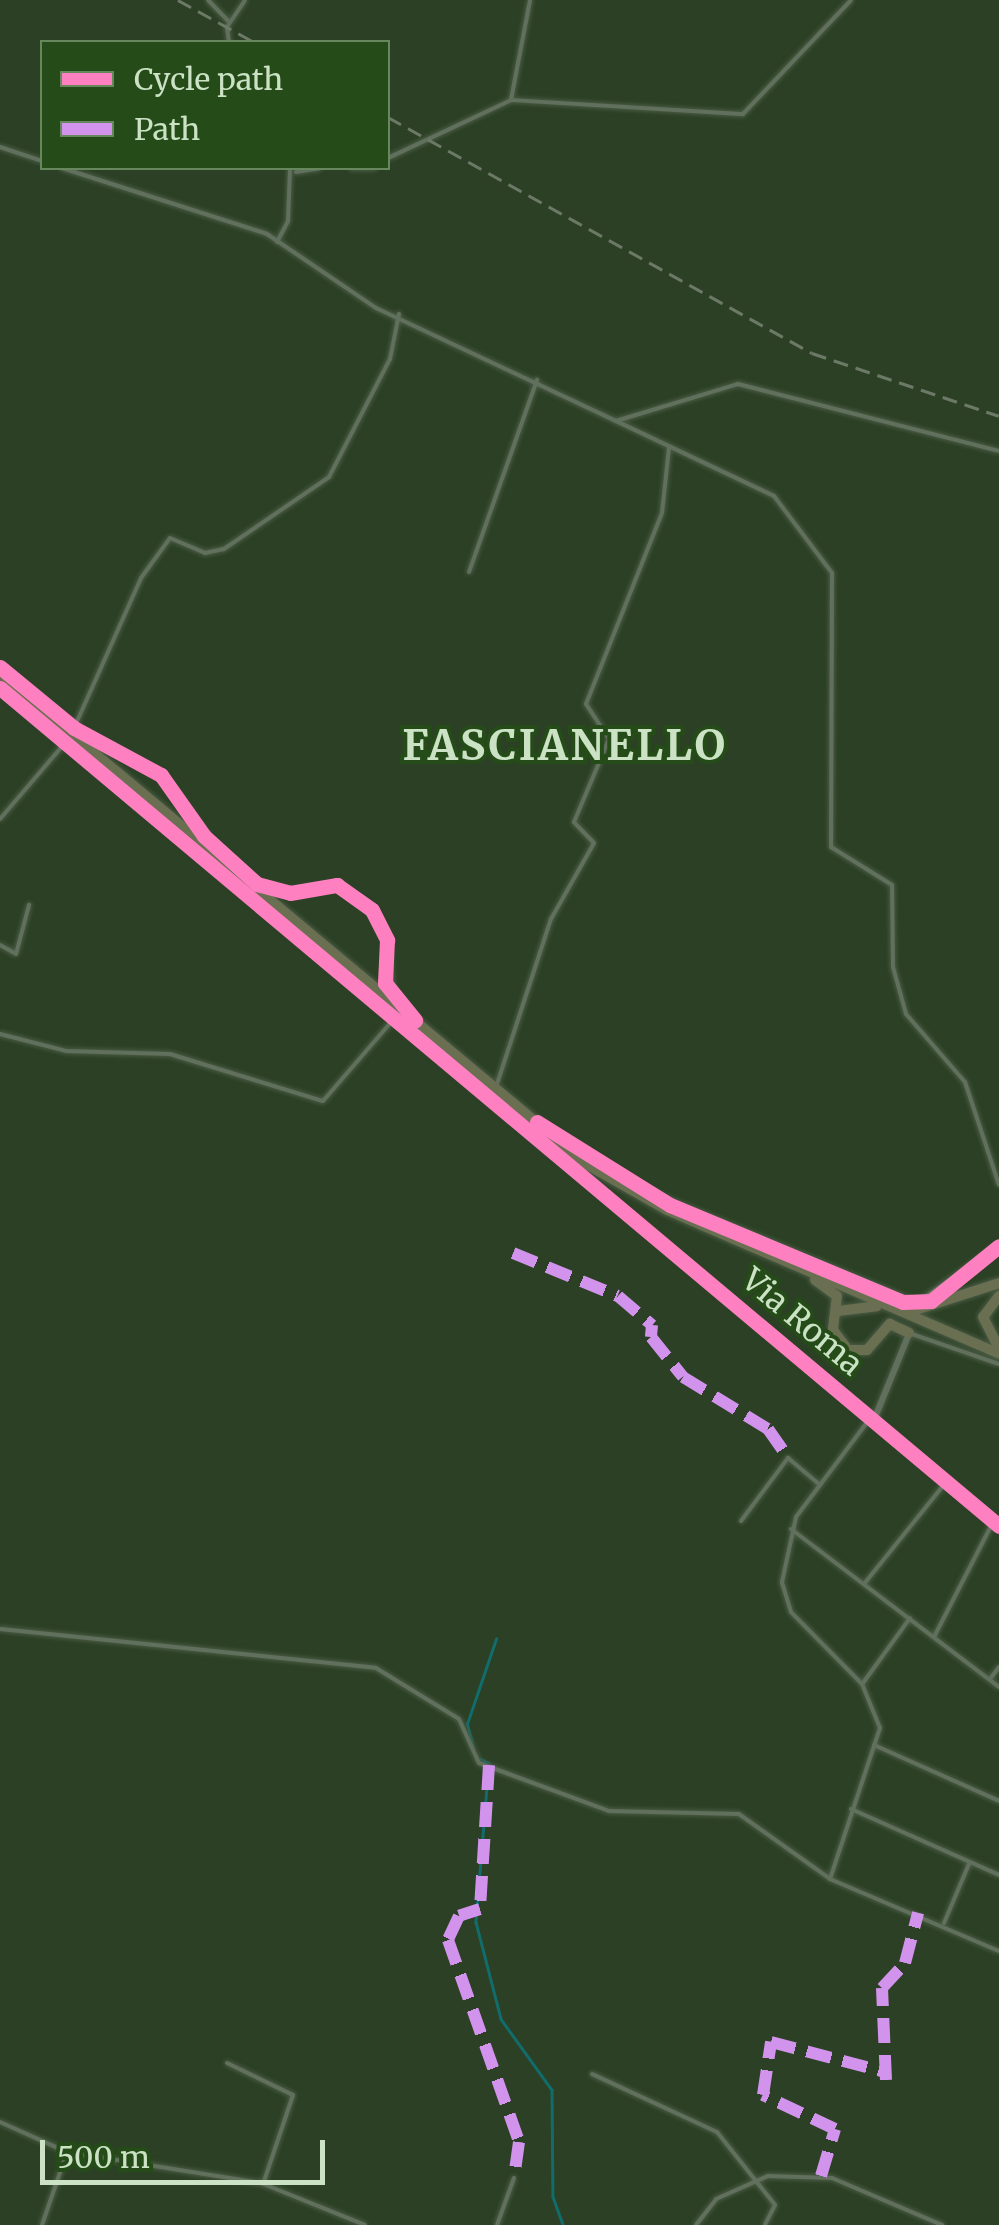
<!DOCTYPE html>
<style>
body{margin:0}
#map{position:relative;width:999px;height:2225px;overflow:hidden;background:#2b4024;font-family:Merriweather,serif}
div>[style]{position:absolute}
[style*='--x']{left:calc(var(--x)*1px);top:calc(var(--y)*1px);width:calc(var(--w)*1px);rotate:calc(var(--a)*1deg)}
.stream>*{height:2.5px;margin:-1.25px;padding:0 1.25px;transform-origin:1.25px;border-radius:1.25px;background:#126c6c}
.roads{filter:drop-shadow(0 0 2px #4a5b45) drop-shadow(0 0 2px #4a5b45)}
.minor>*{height:4px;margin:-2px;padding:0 2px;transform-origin:2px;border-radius:2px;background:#61705c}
.tertiary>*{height:6px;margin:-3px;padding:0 3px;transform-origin:3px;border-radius:3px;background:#61705c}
.trunk>*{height:10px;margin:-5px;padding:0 5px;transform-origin:5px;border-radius:5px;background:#6a6f51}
.rail>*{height:2.5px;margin-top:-1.25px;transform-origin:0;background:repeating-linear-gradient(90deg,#6b7966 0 15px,transparent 0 23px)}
.quiet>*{height:12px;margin-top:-6px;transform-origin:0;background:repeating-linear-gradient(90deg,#d193ec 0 25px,transparent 0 37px)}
.cycleway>*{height:15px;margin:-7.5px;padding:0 7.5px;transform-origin:7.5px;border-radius:7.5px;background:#ff80c0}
span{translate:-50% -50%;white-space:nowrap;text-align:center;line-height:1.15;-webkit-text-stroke:8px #254c18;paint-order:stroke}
.street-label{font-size:32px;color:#cbe2c5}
.district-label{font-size:42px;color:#cbe2c5;font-weight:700;letter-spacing:2.5px}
.legend{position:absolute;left:40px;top:40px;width:350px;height:130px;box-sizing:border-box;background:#254c18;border:2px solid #67885d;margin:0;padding:12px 18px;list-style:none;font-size:30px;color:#cbe2c5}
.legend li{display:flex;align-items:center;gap:20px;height:50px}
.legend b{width:50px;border:2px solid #67885d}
.scale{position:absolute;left:40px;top:2140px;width:285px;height:45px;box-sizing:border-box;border:5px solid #cbe2c5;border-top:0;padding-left:12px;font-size:30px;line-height:35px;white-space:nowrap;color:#cbe2c5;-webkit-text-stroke:8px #254c18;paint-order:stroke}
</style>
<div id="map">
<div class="stream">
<i style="--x:473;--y:1747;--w:24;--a:-105"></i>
<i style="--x:467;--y:1724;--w:90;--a:-71.2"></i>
<i style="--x:478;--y:1758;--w:12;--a:24"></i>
<i style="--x:489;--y:1763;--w:160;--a:94.7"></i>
<i style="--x:476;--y:1922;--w:100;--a:75.5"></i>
<i style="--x:501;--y:2019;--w:87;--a:54.3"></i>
<i style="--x:552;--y:2090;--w:107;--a:89.5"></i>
<i style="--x:553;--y:2197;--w:30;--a:70"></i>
</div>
<div class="roads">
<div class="minor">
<i style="--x:208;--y:0;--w:30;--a:46"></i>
<i style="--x:229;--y:42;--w:15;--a:-98"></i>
<i style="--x:227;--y:27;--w:32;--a:-56"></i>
<i style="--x:511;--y:100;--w:232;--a:3.5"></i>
<i style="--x:743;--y:114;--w:157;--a:-46.5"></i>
<i style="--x:0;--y:147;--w:44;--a:18.4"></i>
<i style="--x:388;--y:158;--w:136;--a:-25.2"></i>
<i style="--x:511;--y:100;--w:102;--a:-79.2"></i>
<i style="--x:62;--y:168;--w:215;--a:17.8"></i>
<i style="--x:267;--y:234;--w:132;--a:34.2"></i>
<i style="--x:376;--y:308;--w:265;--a:25.2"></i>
<i style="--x:616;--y:421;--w:127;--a:-16.9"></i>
<i style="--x:738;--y:384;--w:269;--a:14.4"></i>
<i style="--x:351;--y:168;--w:24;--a:0"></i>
<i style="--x:296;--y:172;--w:24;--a:-9"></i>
<i style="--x:277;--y:242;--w:24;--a:-62"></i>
<i style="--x:288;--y:221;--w:53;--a:-87.8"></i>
<i style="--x:616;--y:421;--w:175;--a:25.4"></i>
<i style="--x:774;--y:496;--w:96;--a:53"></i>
<i style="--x:832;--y:573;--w:274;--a:90.2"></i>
<i style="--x:831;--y:847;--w:72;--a:31.9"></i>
<i style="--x:892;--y:885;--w:82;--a:89.3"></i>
<i style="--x:893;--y:967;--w:49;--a:74.5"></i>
<i style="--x:906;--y:1014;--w:90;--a:49.1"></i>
<i style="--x:965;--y:1082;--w:108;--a:71.7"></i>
<i style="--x:469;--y:572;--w:204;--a:-70.5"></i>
<i style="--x:74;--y:728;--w:164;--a:-65.9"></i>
<i style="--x:141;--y:578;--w:49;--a:-54.1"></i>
<i style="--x:170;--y:538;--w:38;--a:23"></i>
<i style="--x:205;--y:553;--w:19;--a:-12"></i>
<i style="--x:224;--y:549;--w:127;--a:-34.4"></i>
<i style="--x:329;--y:477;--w:133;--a:-62.7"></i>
<i style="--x:390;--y:359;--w:46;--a:-78.7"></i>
<i style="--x:0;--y:819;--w:99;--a:-49.5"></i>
<i style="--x:0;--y:945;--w:18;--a:29"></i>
<i style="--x:16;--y:954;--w:51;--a:-75.1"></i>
<i style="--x:0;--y:1034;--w:68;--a:14.4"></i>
<i style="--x:66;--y:1051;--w:104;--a:1.7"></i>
<i style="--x:170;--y:1054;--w:160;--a:17.1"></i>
<i style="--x:323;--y:1101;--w:106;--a:-49.2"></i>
<i style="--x:497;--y:1084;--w:174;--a:-71.9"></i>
<i style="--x:551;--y:919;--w:87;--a:-60.5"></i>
<i style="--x:594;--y:843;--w:29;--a:-134"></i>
<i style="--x:574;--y:822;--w:90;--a:-67.1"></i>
<i style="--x:609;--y:739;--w:42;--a:-123.3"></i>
<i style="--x:586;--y:704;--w:206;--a:-68.3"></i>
<i style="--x:662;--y:513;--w:66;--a:-83.9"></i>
<i style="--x:909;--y:1333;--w:95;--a:19"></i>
<i style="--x:741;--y:1521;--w:79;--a:-53.3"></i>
<i style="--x:788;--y:1458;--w:40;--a:40"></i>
<i style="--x:791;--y:1529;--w:261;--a:37.2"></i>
<i style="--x:864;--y:1584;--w:131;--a:-51.2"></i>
<i style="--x:0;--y:1629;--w:378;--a:5.9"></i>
<i style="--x:376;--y:1668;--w:97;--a:31.6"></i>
<i style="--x:459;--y:1719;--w:48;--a:65.6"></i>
<i style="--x:479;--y:1763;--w:139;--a:20.3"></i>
<i style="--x:609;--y:1811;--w:130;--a:1.3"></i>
<i style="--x:739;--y:1814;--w:112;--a:35.5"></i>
<i style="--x:830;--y:1879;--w:184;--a:23.1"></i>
<i style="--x:934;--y:1637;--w:129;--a:-62.8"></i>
<i style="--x:990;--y:1679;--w:15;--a:-53"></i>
<i style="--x:863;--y:1683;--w:80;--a:-54.1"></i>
<i style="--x:874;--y:1745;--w:137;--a:24.1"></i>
<i style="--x:851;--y:1809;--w:162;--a:24"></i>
<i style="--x:830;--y:1879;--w:159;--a:-71.7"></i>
<i style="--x:880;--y:1728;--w:48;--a:-112.2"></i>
<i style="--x:862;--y:1684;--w:101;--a:-134.6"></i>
<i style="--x:791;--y:1612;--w:31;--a:-107"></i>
<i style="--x:782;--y:1582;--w:66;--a:-77.8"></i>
<i style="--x:796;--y:1517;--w:125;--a:-53.1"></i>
<i style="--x:944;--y:1923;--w:64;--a:-67"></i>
<i style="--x:227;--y:2063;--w:73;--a:25.9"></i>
<i style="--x:293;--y:2095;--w:94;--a:108.6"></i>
<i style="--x:592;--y:2074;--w:138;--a:24.9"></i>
<i style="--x:717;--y:2132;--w:93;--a:51.5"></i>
<i style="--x:775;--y:2205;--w:22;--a:117"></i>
<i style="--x:0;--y:2122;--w:73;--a:24.1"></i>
<i style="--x:67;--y:2152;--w:196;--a:9.1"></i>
<i style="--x:261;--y:2183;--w:112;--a:22"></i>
<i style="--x:42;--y:2225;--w:77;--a:-71.1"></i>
<i style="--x:497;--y:2225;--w:50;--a:-70.1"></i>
<i style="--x:696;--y:2225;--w:33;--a:-52"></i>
<i style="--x:716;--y:2199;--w:57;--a:-23.9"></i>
<i style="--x:768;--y:2176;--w:64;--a:1.8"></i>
<i style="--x:832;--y:2178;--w:120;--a:23.1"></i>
</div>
<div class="tertiary">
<i style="--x:0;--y:667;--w:96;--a:39.5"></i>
<i style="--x:74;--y:728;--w:99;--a:28.4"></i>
<i style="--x:161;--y:775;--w:92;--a:53.4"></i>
<i style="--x:0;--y:688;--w:1304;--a:39.99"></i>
<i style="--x:255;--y:883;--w:36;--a:16"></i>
<i style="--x:290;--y:893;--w:48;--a:-9.7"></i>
<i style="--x:337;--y:885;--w:43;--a:35.5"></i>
<i style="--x:372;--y:910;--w:34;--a:63"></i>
<i style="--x:387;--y:940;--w:58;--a:85.1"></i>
<i style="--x:579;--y:1152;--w:38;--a:32"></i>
<i style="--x:639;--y:1188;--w:301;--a:22.6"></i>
<i style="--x:917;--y:1304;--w:100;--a:-35.3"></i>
<i style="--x:874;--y:1420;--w:93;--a:-67.9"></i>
</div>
<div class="trunk">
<i style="--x:0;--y:674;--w:764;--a:39.9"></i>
<i style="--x:586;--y:1164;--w:93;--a:29.6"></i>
<i style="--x:667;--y:1210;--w:362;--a:23.4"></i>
<i style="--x:815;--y:1280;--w:27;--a:36"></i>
<i style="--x:837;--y:1296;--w:34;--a:97"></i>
<i style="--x:833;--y:1330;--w:25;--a:53"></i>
<i style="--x:848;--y:1350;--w:19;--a:0"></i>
<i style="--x:867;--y:1350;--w:35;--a:-49"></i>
<i style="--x:890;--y:1324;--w:21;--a:25"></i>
<i style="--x:999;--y:1296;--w:26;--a:127"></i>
<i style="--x:983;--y:1317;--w:36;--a:63"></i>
<i style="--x:838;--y:1311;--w:39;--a:-7"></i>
<i style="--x:912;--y:1311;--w:91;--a:-17.8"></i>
</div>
</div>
<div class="rail">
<i style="--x:178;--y:0;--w:87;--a:28.9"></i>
<i style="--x:388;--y:117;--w:485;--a:29.1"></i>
<i style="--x:812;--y:353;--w:197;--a:18.6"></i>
</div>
<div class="quiet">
<i style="--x:513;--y:1253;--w:113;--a:22.3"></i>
<i style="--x:618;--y:1296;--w:45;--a:40.5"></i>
<i style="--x:652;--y:1325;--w:12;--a:95"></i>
<i style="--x:651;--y:1337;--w:51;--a:51.3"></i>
<i style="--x:683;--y:1377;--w:100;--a:31.5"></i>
<i style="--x:768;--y:1429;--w:35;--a:55"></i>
<i style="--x:489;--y:1765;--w:144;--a:93.6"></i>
<i style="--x:480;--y:1909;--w:22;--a:162"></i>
<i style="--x:459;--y:1916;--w:26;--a:115"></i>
<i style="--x:448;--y:1940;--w:214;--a:70.6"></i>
<i style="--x:519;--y:2142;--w:36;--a:98"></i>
<i style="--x:886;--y:2080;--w:92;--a:-92.5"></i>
<i style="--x:882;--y:1988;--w:34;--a:-47"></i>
<i style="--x:905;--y:1963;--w:52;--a:-75.4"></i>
<i style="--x:821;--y:2176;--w:49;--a:-73.4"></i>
<i style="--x:835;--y:2129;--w:80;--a:-154.7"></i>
<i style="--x:763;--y:2095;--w:54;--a:-81.4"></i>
<i style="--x:771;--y:2042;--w:122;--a:14.7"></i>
</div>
<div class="cycleway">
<i style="--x:0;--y:667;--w:96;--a:39.5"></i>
<i style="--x:74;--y:728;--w:99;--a:28.4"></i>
<i style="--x:161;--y:775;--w:75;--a:54.8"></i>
<i style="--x:204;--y:836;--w:72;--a:42.2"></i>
<i style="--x:257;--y:884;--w:34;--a:15"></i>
<i style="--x:290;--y:893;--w:48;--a:-9.7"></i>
<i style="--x:337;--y:885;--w:43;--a:35.5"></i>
<i style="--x:372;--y:910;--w:34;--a:63"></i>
<i style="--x:387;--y:940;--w:43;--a:92.7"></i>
<i style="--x:385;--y:983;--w:48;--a:51"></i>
<i style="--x:0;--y:688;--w:1304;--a:39.99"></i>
<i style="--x:537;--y:1122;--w:157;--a:32"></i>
<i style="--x:670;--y:1205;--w:252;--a:22.6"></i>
<i style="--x:903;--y:1302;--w:28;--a:-2"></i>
<i style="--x:931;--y:1301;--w:87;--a:-39"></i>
</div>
<div class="street-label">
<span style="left:802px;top:1322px;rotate:40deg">Via Roma</span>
</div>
<div class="district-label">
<span style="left:565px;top:745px">FASCIANELLO</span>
</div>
<ul class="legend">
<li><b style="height:12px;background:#ff80c0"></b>Cycle path</li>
<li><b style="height:12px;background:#d193ec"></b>Path</li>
</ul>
<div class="scale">500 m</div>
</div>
